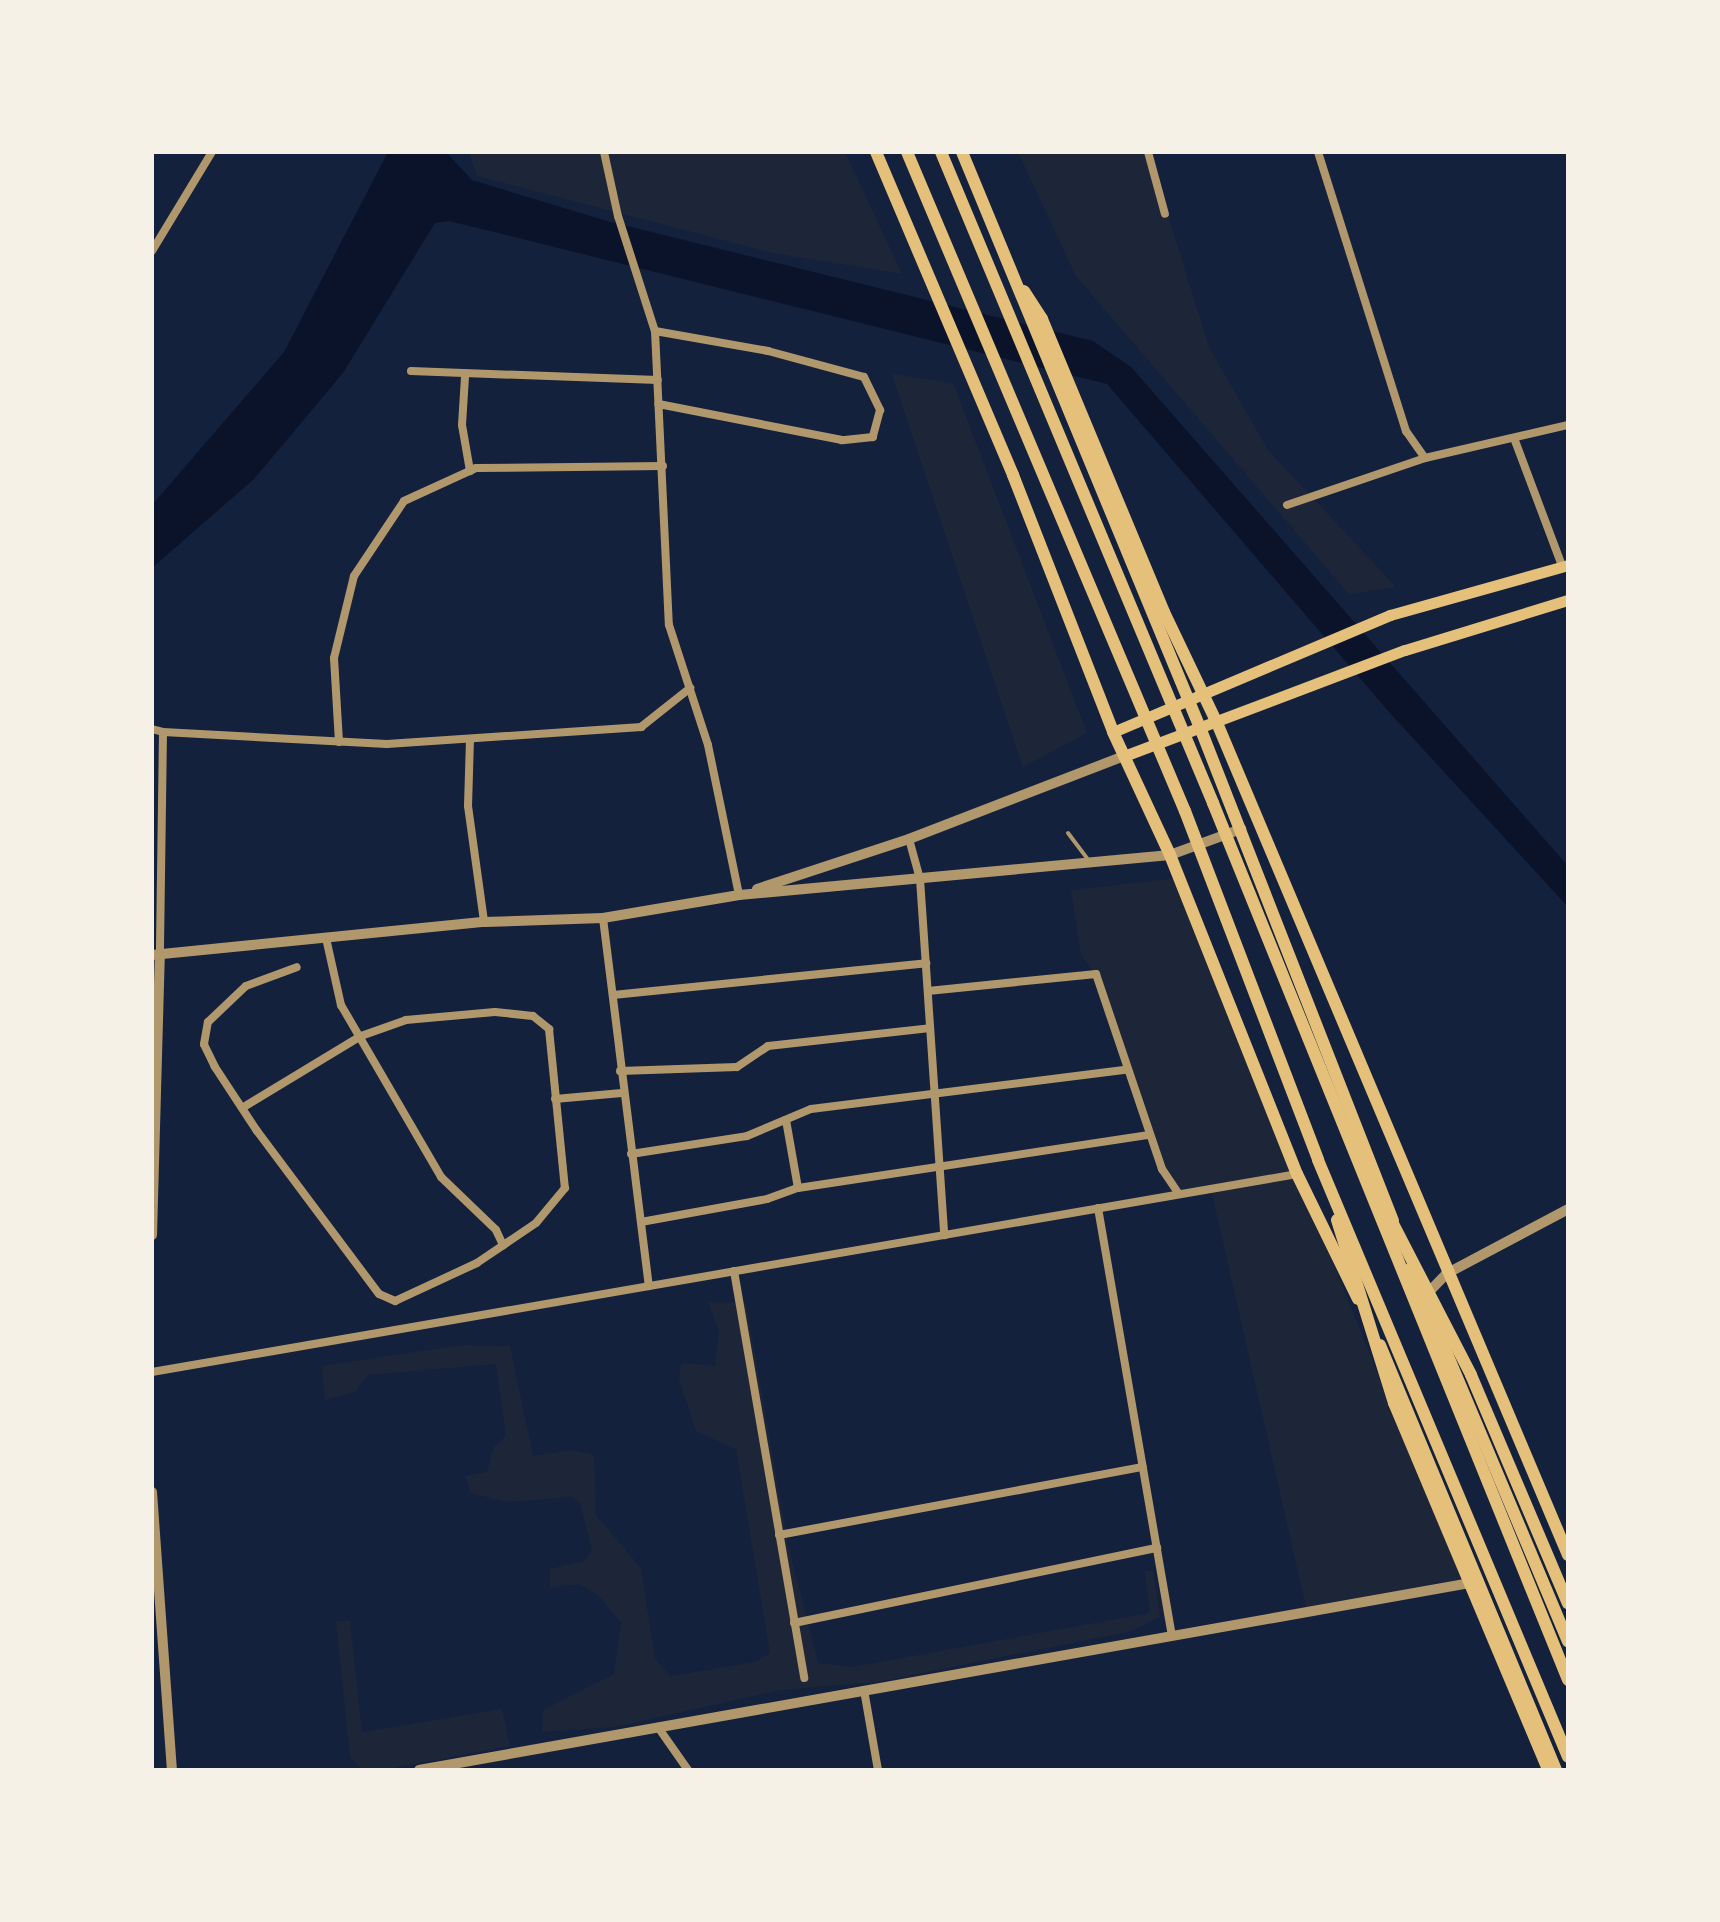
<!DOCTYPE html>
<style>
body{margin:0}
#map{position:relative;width:1720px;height:1922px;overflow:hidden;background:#14213d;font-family:Mulish,sans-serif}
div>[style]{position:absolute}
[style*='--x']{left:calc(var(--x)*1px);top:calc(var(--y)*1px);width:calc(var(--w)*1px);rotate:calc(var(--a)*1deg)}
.green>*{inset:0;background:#1d2539}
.water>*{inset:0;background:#0b132b}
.service>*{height:4px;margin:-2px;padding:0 2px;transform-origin:2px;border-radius:2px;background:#b1986c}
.minor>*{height:8px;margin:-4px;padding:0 4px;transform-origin:4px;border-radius:4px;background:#b1986c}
.tertiary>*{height:10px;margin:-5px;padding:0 5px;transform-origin:5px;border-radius:5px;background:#b1986c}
.secondary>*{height:11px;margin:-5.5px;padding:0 5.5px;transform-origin:5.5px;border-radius:5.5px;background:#e5c07b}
.primary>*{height:12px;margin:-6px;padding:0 6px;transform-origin:6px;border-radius:6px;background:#e5c07b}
.trunk>*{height:12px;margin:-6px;padding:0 6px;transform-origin:6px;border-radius:6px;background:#e5c07b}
span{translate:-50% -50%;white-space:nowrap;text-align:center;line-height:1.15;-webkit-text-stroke:7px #f6f1e7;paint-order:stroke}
.frame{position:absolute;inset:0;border:154px solid #f6f1e7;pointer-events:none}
</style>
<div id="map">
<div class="green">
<i style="clip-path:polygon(469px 152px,845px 152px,902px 274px,773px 253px,477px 176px)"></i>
<i style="clip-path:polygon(1018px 152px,1148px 152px,1209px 347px,1268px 450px,1396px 587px,1349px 594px,1076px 276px)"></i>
<i style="clip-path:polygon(892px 374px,953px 383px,1087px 733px,1023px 767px)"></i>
<i style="clip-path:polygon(1179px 878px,1297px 1174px,1463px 1584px,1307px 1611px,1211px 1189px,1179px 1194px,1162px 1169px,1096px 974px,1081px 955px,1071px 890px)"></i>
<i style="clip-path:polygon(708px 1302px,746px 1303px,788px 1544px,818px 1663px,853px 1667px,1150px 1613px,1145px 1571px,1153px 1571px,1160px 1617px,1132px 1631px,877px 1682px,780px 1690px,615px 1727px,542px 1732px,543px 1710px,614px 1674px,621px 1623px,601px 1598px,580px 1584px,550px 1587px,550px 1569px,584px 1561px,592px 1550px,580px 1503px,572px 1497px,507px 1502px,471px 1493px,465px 1476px,487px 1472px,494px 1447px,506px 1436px,496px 1364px,368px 1375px,355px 1392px,325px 1400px,322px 1366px,461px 1345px,510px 1346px,533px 1456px,572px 1450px,594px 1455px,596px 1515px,641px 1568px,655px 1659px,671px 1676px,756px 1662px,770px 1653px,736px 1449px,696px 1431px,679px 1378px,681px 1363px,715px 1366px,719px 1331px)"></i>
<i style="clip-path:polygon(336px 1621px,350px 1621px,362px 1732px,502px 1709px,510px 1746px,382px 1770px,361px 1768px,350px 1757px)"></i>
</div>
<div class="water">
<i style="clip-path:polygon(388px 152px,446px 152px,472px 180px,607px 221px,1093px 341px,1131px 367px,1568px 866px,1568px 907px,1389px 712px,1107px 384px,449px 221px,435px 223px,343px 373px,254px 479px,152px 568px,152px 505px,284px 352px)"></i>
</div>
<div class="service">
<i style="--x:1068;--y:833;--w:34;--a:53"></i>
</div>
<div class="minor">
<i style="--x:604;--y:152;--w:66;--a:77.7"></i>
<i style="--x:618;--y:216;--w:121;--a:72.2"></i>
<i style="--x:655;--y:331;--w:294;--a:87.3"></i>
<i style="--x:669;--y:625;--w:126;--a:72"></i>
<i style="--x:708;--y:745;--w:153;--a:78.3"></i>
<i style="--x:1148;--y:152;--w:64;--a:74.7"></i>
<i style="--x:1318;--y:152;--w:293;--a:72.5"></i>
<i style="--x:1406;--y:431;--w:33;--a:55"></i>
<i style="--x:152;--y:251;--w:116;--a:-58.8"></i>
<i style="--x:655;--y:331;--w:115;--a:10"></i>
<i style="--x:768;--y:351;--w:99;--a:15.2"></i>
<i style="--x:864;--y:377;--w:37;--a:64"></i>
<i style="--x:880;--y:410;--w:28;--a:105"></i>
<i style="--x:873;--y:437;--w:31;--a:174"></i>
<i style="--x:842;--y:440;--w:187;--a:-168.9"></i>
<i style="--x:411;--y:371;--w:247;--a:2.1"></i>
<i style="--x:465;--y:377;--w:48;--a:93.6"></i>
<i style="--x:462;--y:425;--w:47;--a:80.1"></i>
<i style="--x:1514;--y:438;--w:137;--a:69.4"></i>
<i style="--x:1287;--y:505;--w:146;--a:-18.8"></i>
<i style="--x:1425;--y:458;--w:147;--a:-13"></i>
<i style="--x:152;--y:729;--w:11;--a:15"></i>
<i style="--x:163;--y:732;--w:223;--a:90.8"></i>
<i style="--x:163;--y:732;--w:224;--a:3.1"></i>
<i style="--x:387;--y:744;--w:255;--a:-3.8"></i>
<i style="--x:641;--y:727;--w:63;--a:-38.5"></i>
<i style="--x:470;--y:739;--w:67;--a:91.7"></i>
<i style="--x:468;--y:806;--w:117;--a:82.1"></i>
<i style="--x:339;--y:742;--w:84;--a:-93.4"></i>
<i style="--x:334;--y:658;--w:84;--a:-76.3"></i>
<i style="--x:354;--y:576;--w:90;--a:-56.3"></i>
<i style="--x:404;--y:501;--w:79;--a:-24.6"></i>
<i style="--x:476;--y:468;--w:187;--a:-0.6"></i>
<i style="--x:909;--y:839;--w:41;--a:74.6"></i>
<i style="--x:920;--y:879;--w:357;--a:86.1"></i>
<i style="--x:603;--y:918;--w:371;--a:82.9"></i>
<i style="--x:326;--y:938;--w:69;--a:77.4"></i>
<i style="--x:341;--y:1005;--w:199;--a:59.8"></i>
<i style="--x:441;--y:1177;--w:76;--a:43.9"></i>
<i style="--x:496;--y:1230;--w:17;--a:65"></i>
<i style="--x:928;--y:991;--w:169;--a:-5.8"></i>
<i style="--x:1096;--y:974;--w:206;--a:71.3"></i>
<i style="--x:1162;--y:1169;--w:30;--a:56"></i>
<i style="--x:613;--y:995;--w:315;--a:-5.8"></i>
<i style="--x:620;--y:1071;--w:117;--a:-2"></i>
<i style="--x:737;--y:1067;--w:37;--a:-34"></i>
<i style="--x:768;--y:1046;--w:163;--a:-6.3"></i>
<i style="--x:555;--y:1099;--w:67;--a:-5.1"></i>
<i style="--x:242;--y:1108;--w:139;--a:-31.2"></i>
<i style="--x:361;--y:1036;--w:48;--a:-19.6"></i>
<i style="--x:406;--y:1020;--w:89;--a:-5.1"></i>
<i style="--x:495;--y:1012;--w:38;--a:6"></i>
<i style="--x:533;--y:1016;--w:21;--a:39"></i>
<i style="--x:549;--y:1029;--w:160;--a:84.3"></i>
<i style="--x:565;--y:1188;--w:45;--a:129.6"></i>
<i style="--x:536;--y:1223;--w:71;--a:145.9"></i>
<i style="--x:477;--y:1263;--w:90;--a:155.1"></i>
<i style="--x:395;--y:1301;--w:17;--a:-156"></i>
<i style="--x:379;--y:1294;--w:204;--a:-126.8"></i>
<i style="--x:257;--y:1131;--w:77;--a:-123.3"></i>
<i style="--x:215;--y:1067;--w:25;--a:-116"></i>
<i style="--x:204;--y:1044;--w:22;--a:-80"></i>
<i style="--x:208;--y:1022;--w:52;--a:-43.5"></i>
<i style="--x:246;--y:986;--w:54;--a:-20.4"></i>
<i style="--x:786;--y:1120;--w:69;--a:80"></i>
<i style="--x:631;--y:1154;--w:117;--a:-8.8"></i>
<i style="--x:747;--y:1136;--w:69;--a:-22.9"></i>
<i style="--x:811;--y:1109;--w:317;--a:-7.1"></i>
<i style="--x:1098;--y:1208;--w:433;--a:80.2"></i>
<i style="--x:641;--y:1222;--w:128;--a:-10.3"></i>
<i style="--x:767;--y:1199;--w:33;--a:-20"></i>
<i style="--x:798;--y:1188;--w:355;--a:-8.6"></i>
<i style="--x:734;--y:1271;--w:413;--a:80.2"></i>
<i style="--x:152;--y:1372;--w:1162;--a:-9.81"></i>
<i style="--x:779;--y:1535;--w:370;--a:-10.6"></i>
<i style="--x:794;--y:1623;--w:371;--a:-11.7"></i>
<i style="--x:864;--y:1690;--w:81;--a:80.1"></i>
<i style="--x:660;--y:1730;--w:49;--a:55"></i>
</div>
<div class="tertiary">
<i style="--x:757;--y:889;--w:160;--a:-18.2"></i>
<i style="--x:909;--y:839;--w:230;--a:-21.1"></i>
<i style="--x:152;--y:955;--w:334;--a:-5.7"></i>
<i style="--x:484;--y:922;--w:119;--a:-1.9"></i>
<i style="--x:603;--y:918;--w:138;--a:-9.6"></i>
<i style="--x:739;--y:895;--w:433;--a:-5.3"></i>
<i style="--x:1170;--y:855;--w:76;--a:-20.1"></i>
<i style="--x:152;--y:1235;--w:280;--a:-88.4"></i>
<i style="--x:1424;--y:1297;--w:32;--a:-46"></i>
<i style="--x:1446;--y:1274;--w:138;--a:-28"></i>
<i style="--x:152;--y:1492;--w:279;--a:85.9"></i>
<i style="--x:419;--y:1770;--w:1074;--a:-10.09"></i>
</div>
<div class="secondary">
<i style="--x:1113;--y:732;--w:301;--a:-22.9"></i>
<i style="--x:1390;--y:615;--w:185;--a:-15.7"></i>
<i style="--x:1124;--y:756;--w:300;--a:-20.7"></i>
<i style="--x:1405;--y:650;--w:170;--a:-17.1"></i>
</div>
<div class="primary">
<i style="--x:876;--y:152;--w:351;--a:67"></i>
<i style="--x:1013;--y:475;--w:276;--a:68.7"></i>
<i style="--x:1113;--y:732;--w:136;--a:65.1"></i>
<i style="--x:1170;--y:855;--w:343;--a:68.3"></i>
<i style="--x:1297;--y:1174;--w:139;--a:64"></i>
<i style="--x:962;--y:152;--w:625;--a:67.54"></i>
<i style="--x:1201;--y:730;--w:527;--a:68.64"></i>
<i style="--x:1024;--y:291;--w:33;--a:57"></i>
<i style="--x:1042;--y:319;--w:317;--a:67.4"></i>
<i style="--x:1164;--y:612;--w:123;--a:64.5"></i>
<i style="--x:1217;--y:723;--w:903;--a:67.13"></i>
<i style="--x:1411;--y:1268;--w:405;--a:67.2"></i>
<i style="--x:1380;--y:1345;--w:460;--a:67.5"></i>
</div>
<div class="trunk">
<i style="--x:907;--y:152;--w:715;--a:67.13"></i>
<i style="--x:1185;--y:811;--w:373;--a:69.1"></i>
<i style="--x:1318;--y:1160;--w:647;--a:67.28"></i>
<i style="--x:941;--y:152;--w:706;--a:67.32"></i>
<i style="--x:1213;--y:803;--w:946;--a:67.96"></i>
<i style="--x:1387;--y:1212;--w:183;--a:62.7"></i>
<i style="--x:1471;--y:1375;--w:248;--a:67"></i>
<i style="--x:1337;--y:1220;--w:192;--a:72.7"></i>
<i style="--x:1394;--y:1403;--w:398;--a:67.2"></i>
</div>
<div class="frame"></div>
</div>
